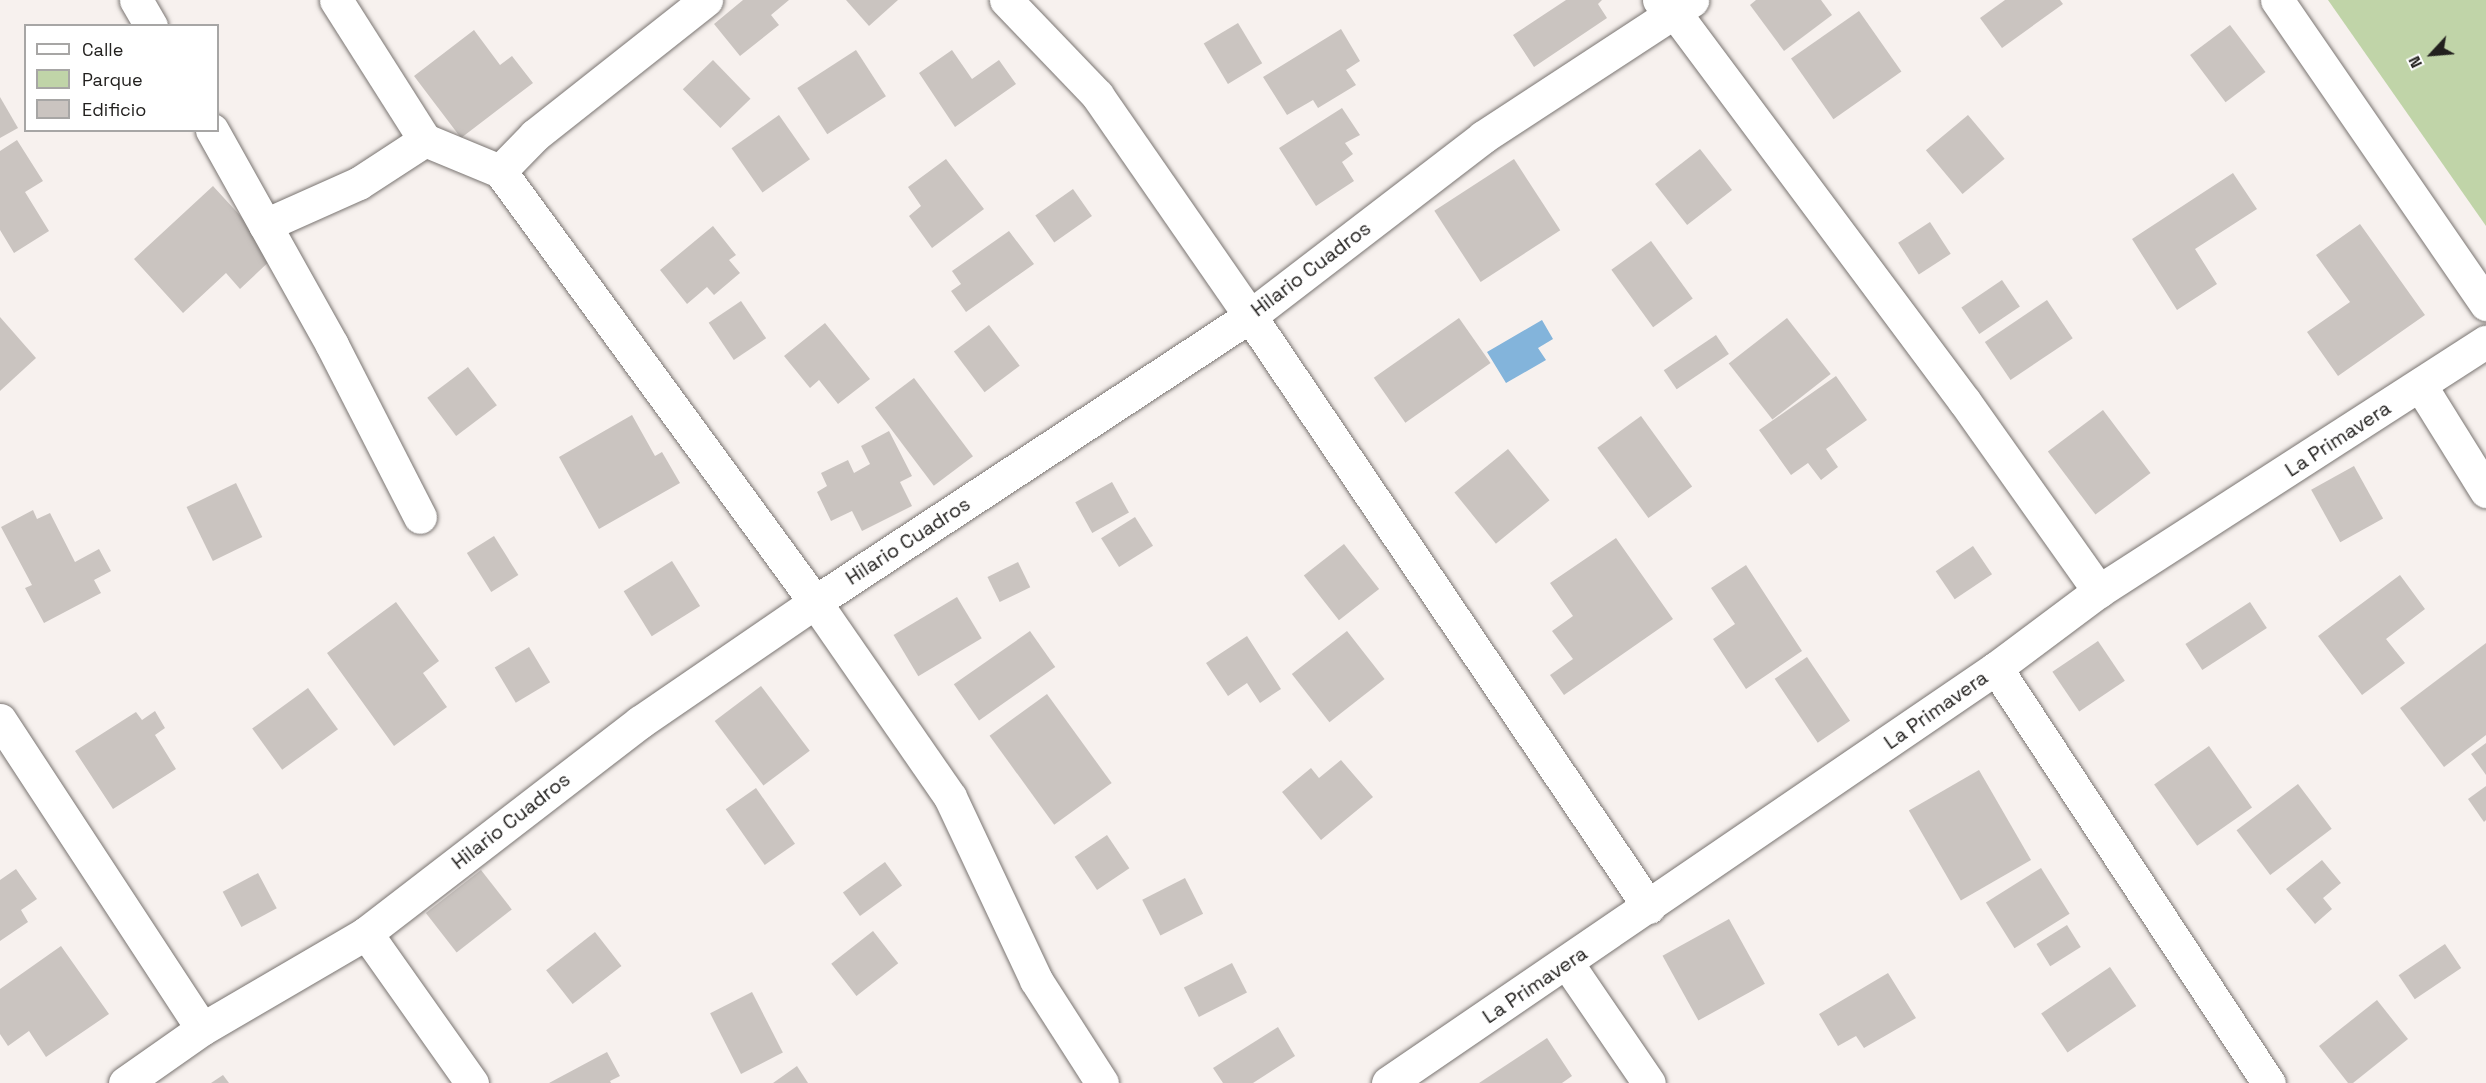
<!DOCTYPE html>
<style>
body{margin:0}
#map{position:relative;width:2486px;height:1083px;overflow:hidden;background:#f7f1ee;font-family:"Space Grotesk",sans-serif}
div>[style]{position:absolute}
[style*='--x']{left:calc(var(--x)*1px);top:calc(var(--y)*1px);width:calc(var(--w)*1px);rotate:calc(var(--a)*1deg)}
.green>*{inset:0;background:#c0d4a8}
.water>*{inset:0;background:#83b4db}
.building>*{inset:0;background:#cac4c0;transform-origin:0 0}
.roads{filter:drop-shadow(0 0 2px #7a7572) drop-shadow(0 0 2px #7a7572)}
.minor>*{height:33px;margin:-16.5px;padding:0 16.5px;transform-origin:16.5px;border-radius:16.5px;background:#fff}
span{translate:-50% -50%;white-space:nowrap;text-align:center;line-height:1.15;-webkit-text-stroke:4.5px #fff;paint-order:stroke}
.street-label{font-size:20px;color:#22201e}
.legend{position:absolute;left:24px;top:24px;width:195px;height:108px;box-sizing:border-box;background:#fff;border:2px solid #a7a6a5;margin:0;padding:8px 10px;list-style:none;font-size:18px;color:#22201e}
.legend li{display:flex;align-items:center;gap:12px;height:30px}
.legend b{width:30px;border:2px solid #a7a6a5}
.north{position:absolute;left:2402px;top:24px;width:60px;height:60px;-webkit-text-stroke:4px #fff;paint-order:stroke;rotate:244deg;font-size:16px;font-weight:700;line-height:24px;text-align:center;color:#22201e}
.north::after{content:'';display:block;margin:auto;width:21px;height:27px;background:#22201e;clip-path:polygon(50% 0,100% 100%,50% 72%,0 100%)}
</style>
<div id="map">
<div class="green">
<i style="clip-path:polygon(2328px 0,2486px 0,2486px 226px)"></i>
</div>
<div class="water">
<i style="clip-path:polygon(1542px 320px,1553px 339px,1538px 348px,1546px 360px,1506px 383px,1487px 352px)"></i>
</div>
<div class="building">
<i style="clip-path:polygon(743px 0,789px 0,771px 15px,779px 25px,740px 56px,714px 24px)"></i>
<i style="clip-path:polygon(846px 0,898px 0,869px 26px)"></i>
<i style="clip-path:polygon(1566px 0,1602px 0,1598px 4px,1607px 18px,1534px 67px,1513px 35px)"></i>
<i style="clip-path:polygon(1756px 0,1821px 0,1832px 15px,1784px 51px,1750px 5px)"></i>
<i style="clip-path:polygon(2005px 0,2060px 0,2063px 4px,2002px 48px,1980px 18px)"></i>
<i style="left:1859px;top:11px;width:74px;height:83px;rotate:55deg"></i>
<i style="left:1238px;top:23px;width:47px;height:40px;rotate:59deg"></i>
<i style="left:2230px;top:25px;width:59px;height:50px;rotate:53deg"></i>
<i style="clip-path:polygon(1341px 29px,1360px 61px,1346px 70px,1356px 85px,1318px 108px,1313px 100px,1287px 115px,1263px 77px)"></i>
<i style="clip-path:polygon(474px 30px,500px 65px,512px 56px,533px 83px,461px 138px,414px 76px)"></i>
<i style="left:856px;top:50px;width:55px;height:70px;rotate:57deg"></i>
<i style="clip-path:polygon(952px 50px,972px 79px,999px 60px,1016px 84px,955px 127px,919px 73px)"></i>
<i style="left:713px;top:60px;width:54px;height:42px;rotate:46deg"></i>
<i style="clip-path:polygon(0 97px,18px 128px,0 138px)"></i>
<i style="clip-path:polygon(1342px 108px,1360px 135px,1345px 143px,1353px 154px,1342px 162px,1354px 181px,1316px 206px,1279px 148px)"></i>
<i style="left:779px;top:115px;width:54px;height:58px;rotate:55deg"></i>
<i style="left:1968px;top:115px;width:57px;height:55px;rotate:50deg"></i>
<i style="clip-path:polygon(17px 140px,43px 181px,25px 192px,49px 231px,14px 253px,0 230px,0 151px)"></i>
<i style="left:1700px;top:149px;width:52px;height:57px;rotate:52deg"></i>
<i style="clip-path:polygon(946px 159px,984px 209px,932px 248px,909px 216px,921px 206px,908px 187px)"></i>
<i style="left:1514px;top:159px;width:85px;height:95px;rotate:57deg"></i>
<i style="clip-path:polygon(2233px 173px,2257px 209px,2195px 249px,2217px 284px,2177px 310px,2132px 239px)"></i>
<i style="clip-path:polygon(213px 186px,276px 255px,240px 289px,226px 273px,183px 313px,134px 259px)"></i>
<i style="left:1073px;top:189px;width:33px;height:46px;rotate:55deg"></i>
<i style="left:1930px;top:222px;width:38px;height:38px;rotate:57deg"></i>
<i style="clip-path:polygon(2360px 224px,2425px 315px,2338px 376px,2307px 332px,2350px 302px,2316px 255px)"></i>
<i style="clip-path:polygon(713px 226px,736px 255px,729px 260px,740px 273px,714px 295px,707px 287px,687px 304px,660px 270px)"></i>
<i style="clip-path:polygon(1009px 231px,1034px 264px,966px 312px,951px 291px,961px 284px,952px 271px)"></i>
<i style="left:1651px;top:241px;width:71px;height:49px;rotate:54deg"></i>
<i style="left:2002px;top:280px;width:32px;height:49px;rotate:56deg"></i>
<i style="left:2047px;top:300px;width:46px;height:75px;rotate:56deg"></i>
<i style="left:741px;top:301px;width:45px;height:39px;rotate:56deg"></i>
<i style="clip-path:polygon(0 317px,36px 358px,0 391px)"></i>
<i style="left:1459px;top:318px;width:55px;height:104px;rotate:55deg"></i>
<i style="left:1787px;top:318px;width:71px;height:74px;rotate:52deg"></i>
<i style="clip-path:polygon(825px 323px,870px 379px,838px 404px,819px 380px,810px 388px,784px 356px)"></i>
<i style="left:989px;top:325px;width:51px;height:44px;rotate:53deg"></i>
<i style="left:1716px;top:335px;width:23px;height:63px;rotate:56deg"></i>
<i style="left:468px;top:367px;width:48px;height:51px;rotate:53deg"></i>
<i style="clip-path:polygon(1836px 376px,1867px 420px,1826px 449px,1838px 467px,1821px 480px,1808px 463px,1791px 475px,1759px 430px)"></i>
<i style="left:914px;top:378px;width:98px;height:49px;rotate:53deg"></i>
<i style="left:2103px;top:410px;width:79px;height:69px;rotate:53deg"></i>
<i style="clip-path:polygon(632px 415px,655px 456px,662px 452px,680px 483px,599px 529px,559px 457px)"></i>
<i style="left:1641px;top:416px;width:87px;height:54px;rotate:54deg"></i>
<i style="clip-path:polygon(889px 431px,912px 476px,900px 482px,912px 506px,862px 531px,852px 511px,831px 521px,817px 492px,827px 486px,821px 473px,848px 460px,854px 473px,870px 464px,861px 446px)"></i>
<i style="left:1508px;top:449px;width:66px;height:69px;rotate:51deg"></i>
<i style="left:2354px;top:466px;width:60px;height:49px;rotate:61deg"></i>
<i style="left:1112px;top:482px;width:35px;height:42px;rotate:61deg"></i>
<i style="left:236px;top:483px;width:60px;height:55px;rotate:64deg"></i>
<i style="clip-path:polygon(33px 510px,37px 519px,50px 513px,75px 562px,99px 549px,111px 571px,94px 580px,101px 593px,44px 623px,25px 588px,32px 585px,1px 527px)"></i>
<i style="left:1135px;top:517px;width:34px;height:40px;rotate:58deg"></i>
<i style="left:494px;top:536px;width:46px;height:32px;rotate:58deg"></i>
<i style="clip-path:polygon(1616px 538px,1673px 619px,1564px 695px,1550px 675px,1573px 659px,1552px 631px,1573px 616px,1550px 583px)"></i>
<i style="left:1344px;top:544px;width:57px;height:51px;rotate:52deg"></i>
<i style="left:1973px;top:546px;width:34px;height:45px;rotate:56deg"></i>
<i style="left:672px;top:561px;width:53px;height:57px;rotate:58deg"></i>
<i style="left:1018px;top:562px;width:28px;height:34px;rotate:64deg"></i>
<i style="clip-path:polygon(1746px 565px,1802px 651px,1746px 689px,1713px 639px,1735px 624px,1711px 588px)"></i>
<i style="clip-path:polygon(2400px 575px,2425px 609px,2386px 639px,2405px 663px,2362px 695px,2318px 636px)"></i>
<i style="left:957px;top:597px;width:48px;height:74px;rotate:59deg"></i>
<i style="clip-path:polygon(396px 602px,439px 661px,423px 673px,447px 707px,394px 746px,327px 653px)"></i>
<i style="left:2250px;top:602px;width:31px;height:77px;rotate:57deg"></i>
<i style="left:1030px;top:631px;width:44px;height:93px;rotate:55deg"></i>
<i style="left:1347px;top:631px;width:61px;height:70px;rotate:52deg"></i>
<i style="clip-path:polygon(1247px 636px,1281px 689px,1260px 703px,1247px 683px,1228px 696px,1206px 663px)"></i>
<i style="left:2098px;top:641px;width:48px;height:55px;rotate:56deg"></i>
<i style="clip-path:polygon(2486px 643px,2486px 735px,2444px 767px,2400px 708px)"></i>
<i style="left:529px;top:647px;width:41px;height:40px;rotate:59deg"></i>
<i style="left:1807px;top:657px;width:77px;height:39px;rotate:56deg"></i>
<i style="left:761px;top:686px;width:81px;height:58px;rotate:53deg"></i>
<i style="left:308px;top:688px;width:51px;height:69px;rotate:54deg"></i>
<i style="left:1047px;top:694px;width:110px;height:71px;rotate:54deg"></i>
<i style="clip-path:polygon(155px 711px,165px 728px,155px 735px,176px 769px,113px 809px,75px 751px,136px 712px,142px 720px)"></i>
<i style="clip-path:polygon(2486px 743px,2486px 775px,2471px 754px)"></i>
<i style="left:2209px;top:746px;width:75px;height:67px;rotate:55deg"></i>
<i style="clip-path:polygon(1341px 760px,1373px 797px,1321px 840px,1282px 792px,1311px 768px,1319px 778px)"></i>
<i style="left:1979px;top:770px;width:104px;height:81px;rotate:60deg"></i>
<i style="left:2298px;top:784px;width:56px;height:77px;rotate:53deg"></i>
<i style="clip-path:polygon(2486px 786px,2486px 820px,2484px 822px,2468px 799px)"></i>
<i style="left:756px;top:788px;width:68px;height:37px;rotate:55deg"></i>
<i style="left:1107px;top:835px;width:40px;height:39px;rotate:56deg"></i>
<i style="clip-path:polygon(2322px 860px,2341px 883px,2323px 898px,2332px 909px,2315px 924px,2286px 889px)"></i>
<i style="left:885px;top:862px;width:29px;height:52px;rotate:54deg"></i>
<i style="left:2041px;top:868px;width:54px;height:65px;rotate:58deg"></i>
<i style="clip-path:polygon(16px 869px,37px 899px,21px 910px,28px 922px,0 941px,0 880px)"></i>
<i style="left:481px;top:870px;width:50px;height:70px;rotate:52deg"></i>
<i style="left:258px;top:873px;width:40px;height:40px;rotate:62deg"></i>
<i style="left:1185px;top:878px;width:40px;height:48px;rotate:63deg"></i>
<i style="left:1729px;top:919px;width:74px;height:76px;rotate:61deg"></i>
<i style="left:2067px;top:925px;width:26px;height:36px;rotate:58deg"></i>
<i style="left:873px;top:931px;width:41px;height:53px;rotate:52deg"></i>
<i style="left:595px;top:932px;width:43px;height:62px;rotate:52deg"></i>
<i style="left:2445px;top:944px;width:29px;height:56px;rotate:56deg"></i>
<i style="clip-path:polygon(61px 946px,109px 1014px,46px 1057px,29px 1031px,8px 1046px,0 1034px,0 989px)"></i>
<i style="left:1232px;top:963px;width:33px;height:54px;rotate:63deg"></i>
<i style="left:2110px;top:967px;width:47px;height:83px;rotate:56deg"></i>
<i style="clip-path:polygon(1888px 973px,1916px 1018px,1864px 1048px,1856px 1036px,1838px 1046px,1819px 1014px)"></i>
<i style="left:752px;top:992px;width:68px;height:47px;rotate:63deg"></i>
<i style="clip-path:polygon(2377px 1000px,2408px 1039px,2353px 1083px,2348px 1083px,2319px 1046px)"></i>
<i style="clip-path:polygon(1278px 1027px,1295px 1056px,1253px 1083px,1223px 1083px,1213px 1068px)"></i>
<i style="clip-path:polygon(1547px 1038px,1572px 1076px,1562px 1083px,1479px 1083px)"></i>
<i style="clip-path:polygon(607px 1052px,620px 1076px,610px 1081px,611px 1083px,549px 1083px)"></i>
<i style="clip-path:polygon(797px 1066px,808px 1083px,773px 1083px)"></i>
<i style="clip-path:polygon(223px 1075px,229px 1083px,211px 1083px)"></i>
</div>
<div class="roads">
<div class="minor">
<i style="--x:136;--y:0;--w:30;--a:60"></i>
<i style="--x:336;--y:0;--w:166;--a:57.6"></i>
<i style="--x:1006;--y:0;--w:132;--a:46.2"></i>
<i style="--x:1097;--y:95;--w:269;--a:55.3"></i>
<i style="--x:1250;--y:316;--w:713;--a:55.98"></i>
<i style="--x:1659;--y:0;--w:21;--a:39"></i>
<i style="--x:1675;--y:13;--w:485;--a:53.3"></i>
<i style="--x:1965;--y:402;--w:232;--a:54.7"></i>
<i style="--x:2277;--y:0;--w:369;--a:55.5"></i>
<i style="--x:212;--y:130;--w:246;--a:60.8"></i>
<i style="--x:332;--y:345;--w:193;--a:62.9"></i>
<i style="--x:500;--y:171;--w:534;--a:53.84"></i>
<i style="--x:815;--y:602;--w:237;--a:55.3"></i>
<i style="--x:950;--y:797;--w:202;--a:64.8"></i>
<i style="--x:1036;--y:980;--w:122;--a:57.3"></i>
<i style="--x:265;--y:225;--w:103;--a:-24.1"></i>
<i style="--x:359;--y:183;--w:79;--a:-33.1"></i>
<i style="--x:425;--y:140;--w:81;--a:22.5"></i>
<i style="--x:500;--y:171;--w:50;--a:-45.8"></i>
<i style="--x:535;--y:135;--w:218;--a:-38.3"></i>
<i style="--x:2420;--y:385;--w:125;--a:58.1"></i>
<i style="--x:1996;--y:668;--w:497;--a:56.7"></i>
<i style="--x:0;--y:720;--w:369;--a:56.8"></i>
<i style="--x:366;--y:933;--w:184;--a:54.8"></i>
<i style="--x:1567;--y:963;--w:145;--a:55.7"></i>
<i style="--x:125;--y:1083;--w:94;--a:-35"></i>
<i style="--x:202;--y:1029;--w:190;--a:-30.3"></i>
<i style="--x:366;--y:933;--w:346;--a:-37.6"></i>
<i style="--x:640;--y:722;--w:212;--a:-34.4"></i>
<i style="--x:815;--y:602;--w:521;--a:-33.32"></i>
<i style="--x:1250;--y:316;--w:294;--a:-37.5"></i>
<i style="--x:1483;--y:137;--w:250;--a:-33.2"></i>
<i style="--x:1388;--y:1083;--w:736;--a:-34.32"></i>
<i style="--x:1996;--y:668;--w:129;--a:-36.8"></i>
<i style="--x:2099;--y:591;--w:460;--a:-32.8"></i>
</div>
</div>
<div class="street-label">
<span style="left:1311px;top:269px;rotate:-37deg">Hilario Cuadros</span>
<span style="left:2338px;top:439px;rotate:-33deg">La Primavera</span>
<span style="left:908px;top:541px;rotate:-33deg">Hilario Cuadros</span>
<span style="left:1936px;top:710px;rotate:-35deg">La Primavera</span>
<span style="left:511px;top:821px;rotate:-38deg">Hilario Cuadros</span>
<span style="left:1535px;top:985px;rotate:-34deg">La Primavera</span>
</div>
<ul class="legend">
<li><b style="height:8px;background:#fff"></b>Calle</li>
<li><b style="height:16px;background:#c0d4a8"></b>Parque</li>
<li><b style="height:16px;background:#cac4c0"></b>Edificio</li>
</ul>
<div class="north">N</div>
</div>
